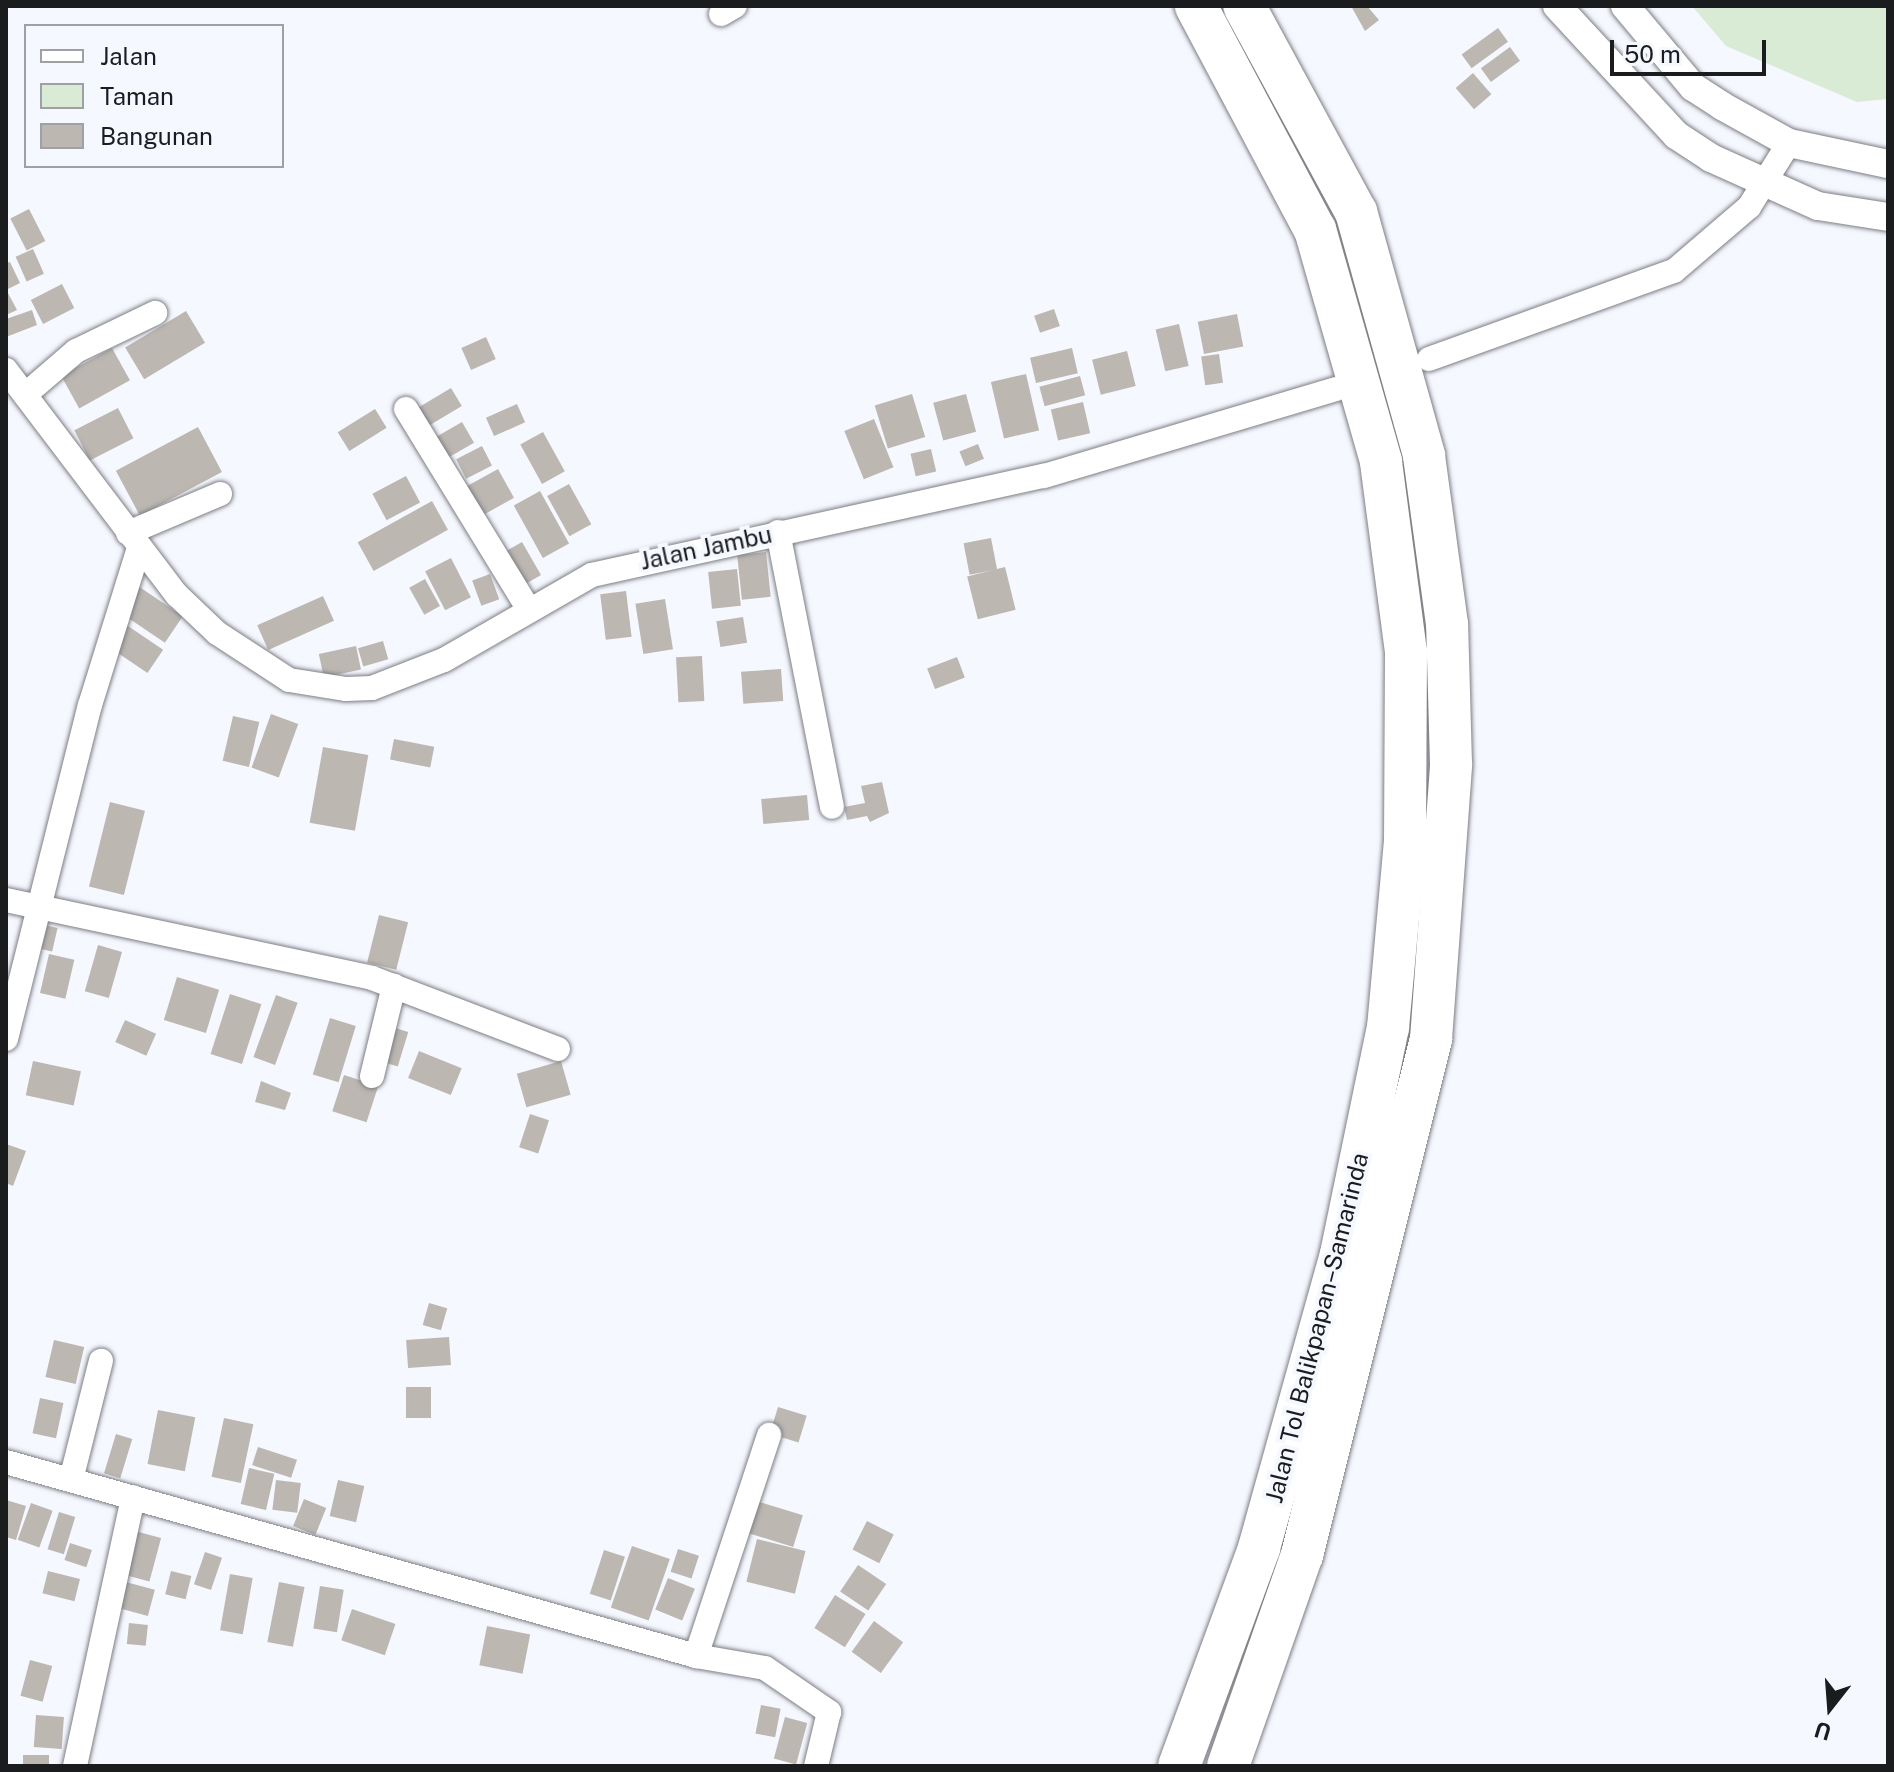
<!DOCTYPE html>
<meta charset="utf-8">
<style>
body{margin:0}
#map{position:relative;width:1894px;height:1772px;overflow:hidden;background:#f6f8ff;font-family:"Public Sans",sans-serif}
div>[style]{position:absolute}
[style*='--x']{left:calc(var(--x)*1px);top:calc(var(--y)*1px);width:calc(var(--w)*1px);rotate:calc(var(--a)*1deg)}
.green>*{inset:0;background:#d9ead5}
.building>*{inset:0;background:#bcb7b1;transform-origin:0 0}
.roads{filter:drop-shadow(0 0 2px #7d7e84) drop-shadow(0 0 2px #7d7e84)}
.minor>*{height:24px;margin:-12px;padding:0 12px;transform-origin:12px;border-radius:12px;background:#fff}
.tertiary>*{height:28px;margin:-14px;padding:0 14px;transform-origin:14px;border-radius:14px;background:#fff}
.motorway>*{height:42px;margin:-21px;padding:0 21px;transform-origin:21px;border-radius:21px;background:#fff}
span{translate:-50% -50%;white-space:nowrap;text-align:center;line-height:1.15;-webkit-text-stroke:8px #f6f8ff;paint-order:stroke}
.street-label{font-size:24px;color:#1b1c1e}
.frame{position:absolute;inset:0;border:8px solid #1b1c1e;pointer-events:none}
.legend{position:absolute;left:24px;top:24px;width:260px;height:144px;box-sizing:border-box;background:#f6f8ff;border:2px solid #9ea0a5;margin:0;padding:10px 14px;list-style:none;font-size:24px;color:#1b1c1e}
.legend li{display:flex;align-items:center;gap:16px;height:40px}
.legend b{width:40px;border:2px solid #9ea0a5}
.north{position:absolute;left:1790px;top:1668px;width:80px;height:80px;-webkit-text-stroke:6px #f6f8ff;paint-order:stroke;rotate:197deg;font-size:22px;font-weight:700;line-height:32px;text-align:center;color:#1b1c1e}
.north::after{content:'';display:block;margin:auto;width:28px;height:36px;background:#1b1c1e;clip-path:polygon(50% 0,100% 100%,50% 72%,0 100%)}
.scale{position:absolute;left:1610px;top:40px;width:156px;height:36px;box-sizing:border-box;border:4px solid #1b1c1e;border-top:0;padding-left:10px;font-size:24px;line-height:28px;white-space:nowrap;color:#1b1c1e;-webkit-text-stroke:6px #f6f8ff;paint-order:stroke}
</style>
<div id="map">
<div class="green">
<i style="clip-path:polygon(1692px 6px,1888px 6px,1888px 99px,1857px 102px,1726px 46px)"></i>
</div>
<div class="building">
<i style="clip-path:polygon(1351px 6px,1367px 6px,1379px 20px,1365px 31px)"></i>
<i style="left:1498px;top:28px;width:17px;height:45px;rotate:54deg"></i>
<i style="left:1510px;top:47px;width:17px;height:36px;rotate:54deg"></i>
<i style="left:1473px;top:73px;width:28px;height:23px;rotate:49deg"></i>
<i style="left:29px;top:209px;width:36px;height:21px;rotate:63deg"></i>
<i style="left:33px;top:249px;width:27px;height:19px;rotate:66deg"></i>
<i style="clip-path:polygon(10px 262px,20px 283px,6px 290px,6px 263px)"></i>
<i style="left:62px;top:284px;width:27px;height:35px;rotate:63deg"></i>
<i style="clip-path:polygon(8px 293px,17px 310px,6px 315px,6px 294px)"></i>
<i style="left:1054px;top:309px;width:18px;height:21px;rotate:71deg"></i>
<i style="clip-path:polygon(32px 310px,37px 325px,6px 337px,6px 319px)"></i>
<i style="left:186px;top:311px;width:37px;height:71px;rotate:59deg"></i>
<i style="left:1237px;top:314px;width:33px;height:40px;rotate:79deg"></i>
<i style="left:1179px;top:324px;width:43px;height:24px;rotate:77deg"></i>
<i style="left:486px;top:337px;width:24px;height:27px;rotate:66deg"></i>
<i style="left:112px;top:348px;width:37px;height:58px;rotate:61deg"></i>
<i style="left:1072px;top:348px;width:26px;height:43px;rotate:77deg"></i>
<i style="left:1127px;top:351px;width:36px;height:36px;rotate:76deg"></i>
<i style="left:1219px;top:354px;width:29px;height:18px;rotate:82deg"></i>
<i style="left:1026px;top:374px;width:58px;height:36px;rotate:77deg"></i>
<i style="left:1080px;top:376px;width:20px;height:42px;rotate:75deg"></i>
<i style="left:451px;top:388px;width:21px;height:39px;rotate:59deg"></i>
<i style="left:912px;top:394px;width:45px;height:39px;rotate:73deg"></i>
<i style="left:966px;top:394px;width:39px;height:34px;rotate:75deg"></i>
<i style="left:1083px;top:402px;width:32px;height:33px;rotate:77deg"></i>
<i style="left:517px;top:404px;width:20px;height:34px;rotate:66deg"></i>
<i style="left:118px;top:408px;width:34px;height:49px;rotate:63deg"></i>
<i style="left:375px;top:409px;width:22px;height:44px;rotate:58deg"></i>
<i style="left:874px;top:419px;width:52px;height:32px;rotate:68deg"></i>
<i style="left:462px;top:422px;width:24px;height:31px;rotate:60deg"></i>
<i style="left:198px;top:427px;width:51px;height:93px;rotate:62deg"></i>
<i style="left:543px;top:432px;width:45px;height:26px;rotate:61deg"></i>
<i style="left:978px;top:444px;width:16px;height:20px;rotate:68deg"></i>
<i style="left:482px;top:446px;width:22px;height:29px;rotate:63deg"></i>
<i style="left:931px;top:449px;width:23px;height:21px;rotate:77deg"></i>
<i style="left:498px;top:469px;width:33px;height:43px;rotate:61deg"></i>
<i style="left:406px;top:476px;width:30px;height:38px;rotate:62deg"></i>
<i style="left:569px;top:484px;width:46px;height:25px;rotate:61deg"></i>
<i style="left:540px;top:491px;width:60px;height:30px;rotate:61deg"></i>
<i style="left:432px;top:501px;width:33px;height:85px;rotate:61deg"></i>
<i style="left:991px;top:538px;width:32px;height:28px;rotate:79deg"></i>
<i style="left:522px;top:542px;width:38px;height:23px;rotate:60deg"></i>
<i style="left:766px;top:552px;width:45px;height:29px;rotate:84deg"></i>
<i style="left:451px;top:558px;width:44px;height:29px;rotate:63deg"></i>
<i style="left:1005px;top:567px;width:44px;height:39px;rotate:76deg"></i>
<i style="left:737px;top:569px;width:37px;height:29px;rotate:84deg"></i>
<i style="left:490px;top:574px;width:27px;height:19px;rotate:70deg"></i>
<i style="left:425px;top:579px;width:31px;height:18px;rotate:61deg"></i>
<i style="left:138px;top:586px;width:54px;height:32px;rotate:34deg"></i>
<i style="left:626px;top:591px;width:46px;height:26px;rotate:83deg"></i>
<i style="left:323px;top:596px;width:27px;height:72px;rotate:66deg"></i>
<i style="left:665px;top:599px;width:51px;height:30px;rotate:81deg"></i>
<i style="left:743px;top:617px;width:26px;height:27px;rotate:81deg"></i>
<i style="left:125px;top:624px;width:46px;height:28px;rotate:34deg"></i>
<i style="left:383px;top:641px;width:19px;height:26px;rotate:74deg"></i>
<i style="left:356px;top:646px;width:24px;height:38px;rotate:78deg"></i>
<i style="left:702px;top:656px;width:45px;height:26px;rotate:87deg"></i>
<i style="left:957px;top:657px;width:22px;height:32px;rotate:69deg"></i>
<i style="left:781px;top:669px;width:32px;height:40px;rotate:86deg"></i>
<i style="left:271px;top:714px;width:29px;height:57px;rotate:20deg"></i>
<i style="left:233px;top:716px;width:27px;height:46px;rotate:13deg"></i>
<i style="left:394px;top:739px;width:41px;height:21px;rotate:11deg"></i>
<i style="left:323px;top:747px;width:46px;height:77px;rotate:10deg"></i>
<i style="clip-path:polygon(882px 782px,889px 813px,870px 822px,867px 816px,847px 820px,844px 807px,865px 803px,861px 786px)"></i>
<i style="left:807px;top:795px;width:25px;height:46px;rotate:85deg"></i>
<i style="left:110px;top:802px;width:36px;height:87px;rotate:14deg"></i>
<i style="left:379px;top:915px;width:30px;height:49px;rotate:14deg"></i>
<i style="left:40px;top:924px;width:18px;height:24px;rotate:13deg"></i>
<i style="left:98px;top:945px;width:25px;height:48px;rotate:16deg"></i>
<i style="left:49px;top:954px;width:26px;height:40px;rotate:13deg"></i>
<i style="left:177px;top:977px;width:44px;height:45px;rotate:17deg"></i>
<i style="left:230px;top:994px;width:33px;height:63px;rotate:18deg"></i>
<i style="left:276px;top:995px;width:23px;height:66px;rotate:20deg"></i>
<i style="left:330px;top:1018px;width:27px;height:59px;rotate:17deg"></i>
<i style="left:125px;top:1020px;width:34px;height:24px;rotate:24deg"></i>
<i style="left:392px;top:1027px;width:17px;height:36px;rotate:17deg"></i>
<i style="left:419px;top:1051px;width:46px;height:29px;rotate:22deg"></i>
<i style="left:33px;top:1061px;width:49px;height:35px;rotate:12deg"></i>
<i style="left:561px;top:1061px;width:35px;height:46px;rotate:74deg"></i>
<i style="left:344px;top:1075px;width:36px;height:38px;rotate:18deg"></i>
<i style="clip-path:polygon(261px 1081px,291px 1093px,285px 1110px,255px 1102px)"></i>
<i style="left:530px;top:1114px;width:20px;height:35px;rotate:18deg"></i>
<i style="clip-path:polygon(6px 1144px,26px 1151px,13px 1186px,6px 1183px)"></i>
<i style="left:429px;top:1303px;width:19px;height:23px;rotate:16deg"></i>
<i style="left:449px;top:1337px;width:28px;height:43px;rotate:86deg"></i>
<i style="left:54px;top:1340px;width:31px;height:38px;rotate:13deg"></i>
<i style="left:406px;top:1387px;width:25px;height:31px"></i>
<i style="left:40px;top:1398px;width:24px;height:36px;rotate:12deg"></i>
<i style="left:778px;top:1407px;width:30px;height:28px;rotate:17deg"></i>
<i style="left:158px;top:1410px;width:38px;height:55px;rotate:11deg"></i>
<i style="left:224px;top:1418px;width:30px;height:60px;rotate:12deg"></i>
<i style="left:116px;top:1434px;width:17px;height:41px;rotate:17deg"></i>
<i style="left:258px;top:1447px;width:41px;height:19px;rotate:18deg"></i>
<i style="left:249px;top:1468px;width:26px;height:37px;rotate:13deg"></i>
<i style="left:276px;top:1480px;width:25px;height:30px;rotate:7deg"></i>
<i style="left:338px;top:1480px;width:27px;height:37px;rotate:13deg"></i>
<i style="left:304px;top:1499px;width:24px;height:29px;rotate:22deg"></i>
<i style="clip-path:polygon(6px 1500px,26px 1506px,16px 1540px,6px 1537px)"></i>
<i style="left:756px;top:1501px;width:49px;height:33px;rotate:17deg"></i>
<i style="left:31px;top:1503px;width:23px;height:39px;rotate:20deg"></i>
<i style="left:59px;top:1512px;width:17px;height:39px;rotate:17deg"></i>
<i style="left:867px;top:1521px;width:30px;height:32px;rotate:27deg"></i>
<i style="left:135px;top:1531px;width:27px;height:45px;rotate:15deg"></i>
<i style="left:757px;top:1539px;width:50px;height:44px;rotate:14deg"></i>
<i style="left:70px;top:1543px;width:23px;height:18px;rotate:18deg"></i>
<i style="left:632px;top:1546px;width:40px;height:65px;rotate:19deg"></i>
<i style="left:678px;top:1549px;width:22px;height:24px;rotate:18deg"></i>
<i style="left:604px;top:1550px;width:22px;height:46px;rotate:18deg"></i>
<i style="left:205px;top:1552px;width:18px;height:34px;rotate:19deg"></i>
<i style="left:858px;top:1565px;width:34px;height:32px;rotate:34deg"></i>
<i style="left:48px;top:1571px;width:33px;height:23px;rotate:14deg"></i>
<i style="left:171px;top:1571px;width:21px;height:24px;rotate:14deg"></i>
<i style="left:230px;top:1574px;width:23px;height:57px;rotate:10deg"></i>
<i style="left:668px;top:1578px;width:29px;height:34px;rotate:22deg"></i>
<i style="left:122px;top:1581px;width:34px;height:27px;rotate:15deg"></i>
<i style="left:279px;top:1582px;width:26px;height:61px;rotate:11deg"></i>
<i style="left:320px;top:1586px;width:24px;height:43px;rotate:9deg"></i>
<i style="left:835px;top:1595px;width:36px;height:39px;rotate:32deg"></i>
<i style="left:352px;top:1609px;width:46px;height:33px;rotate:19deg"></i>
<i style="left:874px;top:1621px;width:36px;height:38px;rotate:36deg"></i>
<i style="left:129px;top:1623px;width:19px;height:21px;rotate:6deg"></i>
<i style="left:487px;top:1626px;width:44px;height:40px;rotate:11deg"></i>
<i style="left:30px;top:1660px;width:23px;height:37px;rotate:15deg"></i>
<i style="left:761px;top:1705px;width:20px;height:29px;rotate:11deg"></i>
<i style="left:36px;top:1715px;width:28px;height:32px;rotate:4deg"></i>
<i style="left:785px;top:1717px;width:23px;height:43px;rotate:15deg"></i>
<i style="left:23px;top:1755px;width:26px;height:11px"></i>
</div>
<div class="roads">
<div class="minor">
<i style="--x:721;--y:14;--w:16;--a:-30"></i>
<i style="--x:1429;--y:359;--w:260;--a:-19.8"></i>
<i style="--x:1674;--y:271;--w:99;--a:-40.5"></i>
<i style="--x:1749;--y:207;--w:75;--a:-58"></i>
<i style="--x:6;--y:370;--w:283;--a:52.8"></i>
<i style="--x:177;--y:595;--w:55;--a:43.5"></i>
<i style="--x:217;--y:633;--w:86;--a:33.1"></i>
<i style="--x:289;--y:680;--w:58;--a:9"></i>
<i style="--x:346;--y:689;--w:26;--a:-2"></i>
<i style="--x:372;--y:688;--w:77;--a:-21.3"></i>
<i style="--x:444;--y:660;--w:171;--a:-29.9"></i>
<i style="--x:592;--y:575;--w:463;--a:-12.4"></i>
<i style="--x:1044;--y:476;--w:305;--a:-16.6"></i>
<i style="--x:26;--y:394;--w:66;--a:-40.7"></i>
<i style="--x:76;--y:351;--w:88;--a:-25.7"></i>
<i style="--x:406;--y:409;--w:233;--a:58.5"></i>
<i style="--x:778;--y:532;--w:280;--a:78.9"></i>
<i style="--x:128;--y:533;--w:100;--a:-23"></i>
<i style="--x:6;--y:900;--w:374;--a:12"></i>
<i style="--x:372;--y:978;--w:199;--a:20.9"></i>
<i style="--x:6;--y:1039;--w:344;--a:-75.9"></i>
<i style="--x:90;--y:705;--w:164;--a:-72.7"></i>
<i style="--x:372;--y:1076;--w:93;--a:-76.3"></i>
<i style="--x:6;--y:1462;--w:717;--a:15.7"></i>
<i style="--x:696;--y:1656;--w:70;--a:9.9"></i>
<i style="--x:765;--y:1668;--w:78;--a:34.5"></i>
<i style="--x:829;--y:1712;--w:56;--a:103.5"></i>
<i style="--x:71;--y:1480;--w:123;--a:-75.9"></i>
<i style="--x:696;--y:1656;--w:233;--a:-71.7"></i>
<i style="--x:75;--y:1766;--w:275;--a:-77.8"></i>
</div>
<div class="tertiary">
<i style="--x:1557;--y:6;--w:176;--a:47.3"></i>
<i style="--x:1676;--y:135;--w:42;--a:33.3"></i>
<i style="--x:1711;--y:158;--w:117;--a:24.2"></i>
<i style="--x:1818;--y:206;--w:71;--a:8.9"></i>
<i style="--x:1625;--y:6;--w:106;--a:50"></i>
<i style="--x:1693;--y:87;--w:35;--a:33"></i>
<i style="--x:1722;--y:106;--w:77;--a:28.9"></i>
<i style="--x:1789;--y:143;--w:101;--a:12"></i>
</div>
<div class="motorway">
<i style="--x:1179;--y:1766;--w:232;--a:-69.8"></i>
<i style="--x:1259;--y:1548;--w:305;--a:-74.4"></i>
<i style="--x:1341;--y:1254;--w:231;--a:-78.3"></i>
<i style="--x:1388;--y:1028;--w:187;--a:-84.8"></i>
<i style="--x:1405;--y:842;--w:190;--a:-89.7"></i>
<i style="--x:1406;--y:652;--w:193;--a:-97.5"></i>
<i style="--x:1381;--y:461;--w:240;--a:-105.9"></i>
<i style="--x:1315;--y:230;--w:254;--a:-118"></i>
<i style="--x:1228;--y:1766;--w:224;--a:-70.7"></i>
<i style="--x:1302;--y:1555;--w:532;--a:-75.96"></i>
<i style="--x:1431;--y:1039;--w:276;--a:-85.8"></i>
<i style="--x:1451;--y:764;--w:140;--a:-91.6"></i>
<i style="--x:1447;--y:624;--w:171;--a:-97.8"></i>
<i style="--x:1424;--y:455;--w:252;--a:-105.6"></i>
<i style="--x:1356;--y:212;--w:234;--a:-118.5"></i>
</div>
</div>
<div class="street-label">
<span style="left:706px;top:548px;rotate:-12deg">Jalan Jambu</span>
<span style="left:1317px;top:1328px;rotate:-76deg">Jalan Tol Balikpapan–Samarinda</span>
</div>
<div class="frame"></div>
<ul class="legend">
<li><b style="height:10px;background:#fff"></b>Jalan</li>
<li><b style="height:22px;background:#d9ead5"></b>Taman</li>
<li><b style="height:22px;background:#bcb7b1"></b>Bangunan</li>
</ul>
<div class="north">U</div>
<div class="scale">50 m</div>
</div>
